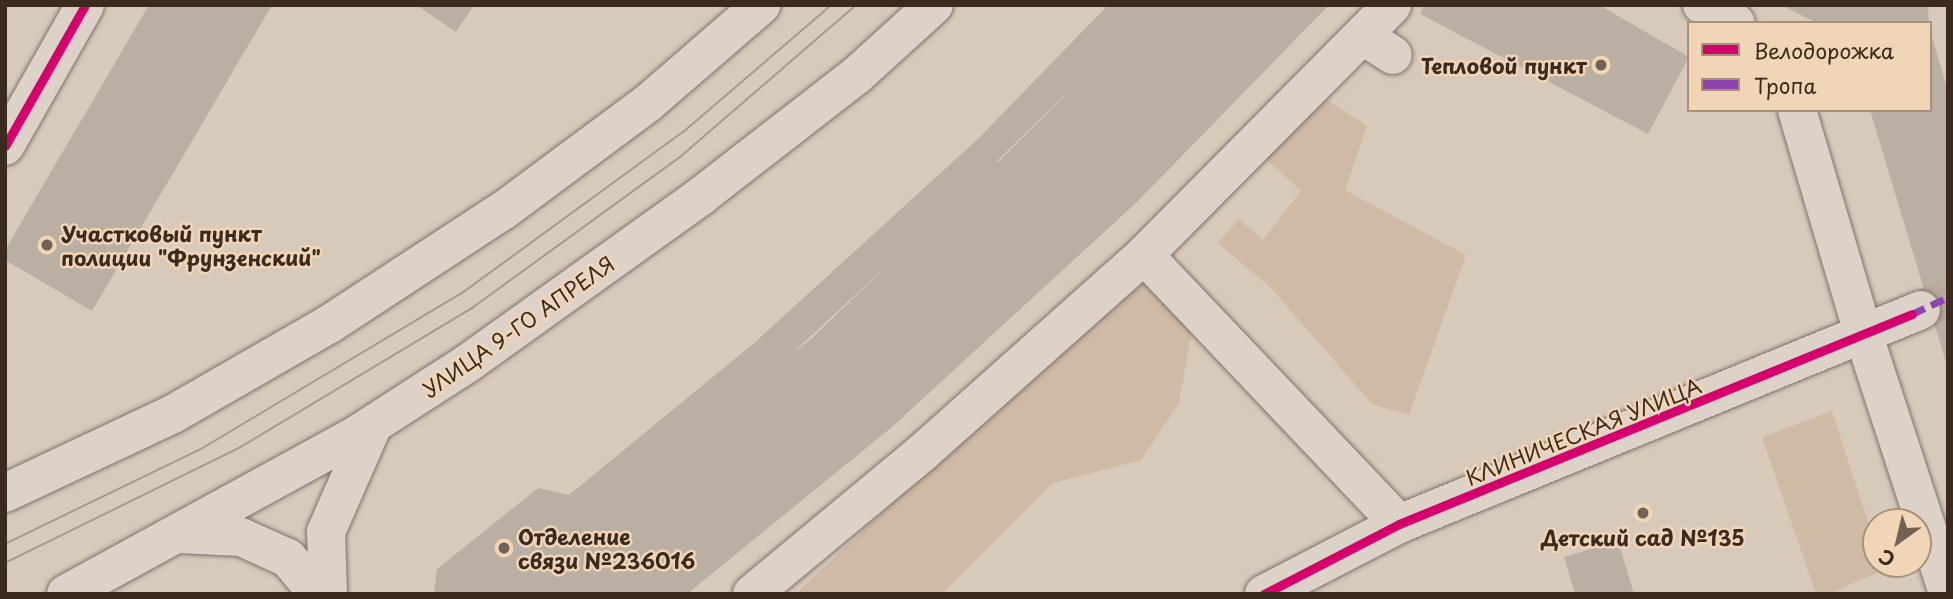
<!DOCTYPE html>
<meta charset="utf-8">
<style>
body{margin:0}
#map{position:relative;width:1953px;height:599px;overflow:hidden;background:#d8cabb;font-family:"Playpen Sans",sans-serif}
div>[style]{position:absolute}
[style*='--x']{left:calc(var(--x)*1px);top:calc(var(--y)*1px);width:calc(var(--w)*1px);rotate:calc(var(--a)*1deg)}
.green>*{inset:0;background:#cebaa5}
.building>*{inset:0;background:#baafa3}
.minor-tunnel>*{height:38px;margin-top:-19px;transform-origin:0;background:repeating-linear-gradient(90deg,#b9aa9c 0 38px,transparent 0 57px)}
.roads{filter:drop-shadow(0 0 2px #7d736a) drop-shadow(0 0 2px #7d736a)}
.minor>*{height:38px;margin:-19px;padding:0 19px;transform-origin:19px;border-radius:19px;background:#dcd2c8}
.major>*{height:38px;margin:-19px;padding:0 19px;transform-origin:19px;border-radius:19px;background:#dcd2c8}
.tram>*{height:2px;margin:-1px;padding:0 1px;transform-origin:1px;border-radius:1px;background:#a29a90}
.quiet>*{height:7px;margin-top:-3.5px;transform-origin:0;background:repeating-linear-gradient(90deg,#8e44ad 0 14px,transparent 0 21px)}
.cycleway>*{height:9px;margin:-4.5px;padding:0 4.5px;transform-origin:4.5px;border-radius:4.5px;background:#d6006c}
.dots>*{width:19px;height:19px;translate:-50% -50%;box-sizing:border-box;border:4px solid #f0d5b7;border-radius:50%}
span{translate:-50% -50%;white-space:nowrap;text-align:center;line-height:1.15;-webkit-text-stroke:5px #f0d5b7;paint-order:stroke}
.poi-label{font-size:21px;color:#3b2a1e;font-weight:700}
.right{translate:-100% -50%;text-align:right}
.left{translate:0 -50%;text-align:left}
.street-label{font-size:21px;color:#3b2a1e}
.frame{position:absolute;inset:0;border:7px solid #3b2a1e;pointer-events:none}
.legend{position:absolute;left:1687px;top:21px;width:245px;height:91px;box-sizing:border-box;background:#f0d5b7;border:2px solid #a8917a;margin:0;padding:9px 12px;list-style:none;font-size:21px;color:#3b2a1e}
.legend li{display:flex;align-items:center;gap:14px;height:35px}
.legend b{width:35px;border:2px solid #a8917a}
.north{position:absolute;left:1862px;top:508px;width:70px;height:70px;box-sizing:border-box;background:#f0d5b7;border:2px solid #a8917a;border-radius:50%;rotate:214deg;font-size:19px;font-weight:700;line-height:28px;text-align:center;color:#3b2a1e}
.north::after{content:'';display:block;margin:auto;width:24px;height:32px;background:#726255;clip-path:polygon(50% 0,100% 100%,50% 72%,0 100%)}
</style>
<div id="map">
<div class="green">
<i style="clip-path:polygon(1323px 97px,1367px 126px,1345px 190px,1466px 255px,1409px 415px,1372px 404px,1271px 288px,1218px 243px,1239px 219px,1263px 240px,1301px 191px,1263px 156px)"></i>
<i style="clip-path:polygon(1144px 279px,1192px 330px,1179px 403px,1141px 460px,1053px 483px,942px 594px,796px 594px,938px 459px)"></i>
<i style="clip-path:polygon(1832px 411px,1876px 547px,1876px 564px,1883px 570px,1829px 594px,1816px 594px,1762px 437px)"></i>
</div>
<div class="building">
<i style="clip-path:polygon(149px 5px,272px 5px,92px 311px,5px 260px,5px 250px)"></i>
<i style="clip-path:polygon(416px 5px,474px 5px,456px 32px)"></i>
<i style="clip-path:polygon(evenodd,1108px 5px,1329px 5px,1138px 201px,892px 427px,687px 594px,434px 594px,437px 569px,538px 488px,569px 495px,753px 344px,979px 138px,1108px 5px,1065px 94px,1065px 95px,998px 162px,997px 161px,1065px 94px,1108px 5px,896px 257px,812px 338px,796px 351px,795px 351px,896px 257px)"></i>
<i style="clip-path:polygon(1424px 5px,1599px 5px,1689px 57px,1648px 134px,1420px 14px)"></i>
<i style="clip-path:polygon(1781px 5px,1928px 5px,1929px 23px,1817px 23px)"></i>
<i style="clip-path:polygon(1932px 37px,1948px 91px,1947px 366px,1870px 110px,1930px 110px)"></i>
<i style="clip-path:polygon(1618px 541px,1634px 594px,1575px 594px,1564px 557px)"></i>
</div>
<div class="minor-tunnel">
<i style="--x:1921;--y:310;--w:30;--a:-26"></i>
</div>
<div class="roads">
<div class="minor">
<i style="--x:1702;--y:5;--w:38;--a:28"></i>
<i style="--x:1365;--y:37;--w:33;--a:33"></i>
<i style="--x:1797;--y:110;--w:236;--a:73.5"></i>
<i style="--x:1864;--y:336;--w:270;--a:71.9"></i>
<i style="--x:5;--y:146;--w:162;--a:-60.4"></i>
<i style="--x:1144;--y:255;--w:371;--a:46.5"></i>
<i style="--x:179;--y:534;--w:62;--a:2.8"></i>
<i style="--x:241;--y:537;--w:51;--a:24.1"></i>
<i style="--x:288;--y:558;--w:47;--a:50.2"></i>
<i style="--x:328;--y:594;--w:62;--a:-91.8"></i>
<i style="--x:326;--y:532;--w:117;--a:-66.3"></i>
<i style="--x:752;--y:594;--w:222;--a:-39.7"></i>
<i style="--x:923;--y:452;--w:296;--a:-41.7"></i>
<i style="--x:1144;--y:255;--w:352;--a:-45.2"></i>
<i style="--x:1264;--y:594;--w:152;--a:-27.4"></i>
<i style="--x:1399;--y:524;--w:564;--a:-22.29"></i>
</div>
<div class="major">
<i style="--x:5;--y:493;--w:186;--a:-25.2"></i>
<i style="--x:173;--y:414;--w:179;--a:-29.9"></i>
<i style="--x:328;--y:325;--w:210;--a:-33.2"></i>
<i style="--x:504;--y:210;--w:179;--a:-36.6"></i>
<i style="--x:648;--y:103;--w:150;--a:-40.9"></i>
<i style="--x:66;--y:594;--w:333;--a:-28.7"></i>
<i style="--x:358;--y:434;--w:131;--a:-32.8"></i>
<i style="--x:468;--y:363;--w:287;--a:-35.6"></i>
<i style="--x:701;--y:196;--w:197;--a:-37.8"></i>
<i style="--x:857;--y:75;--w:104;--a:-42.3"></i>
</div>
</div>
<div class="tram">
<i style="--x:5;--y:544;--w:218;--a:-25.9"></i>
<i style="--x:201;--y:449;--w:304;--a:-30.9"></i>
<i style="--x:462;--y:293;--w:273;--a:-36.1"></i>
<i style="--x:683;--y:132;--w:195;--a:-40.6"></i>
<i style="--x:5;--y:563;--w:261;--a:-26.2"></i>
<i style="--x:239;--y:448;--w:272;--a:-31"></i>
<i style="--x:472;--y:308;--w:258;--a:-36"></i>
<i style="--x:681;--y:156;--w:231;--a:-40.8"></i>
</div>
<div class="quiet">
<i style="--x:1912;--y:314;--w:40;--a:-25"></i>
</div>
<div class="cycleway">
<i style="--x:5;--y:146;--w:162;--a:-60.4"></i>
<i style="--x:1264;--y:594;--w:152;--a:-27.4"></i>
<i style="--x:1399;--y:524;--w:554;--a:-22.26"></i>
</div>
<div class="dots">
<i style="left:1601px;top:65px;background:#726255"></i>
<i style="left:47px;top:245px;background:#726255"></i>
<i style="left:1643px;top:513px;background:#726255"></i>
<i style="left:504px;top:548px;background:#726255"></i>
</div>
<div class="poi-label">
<span class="right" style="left:1587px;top:65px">Тепловой пункт</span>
<span class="left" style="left:61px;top:245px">Участковый пункт<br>полиции "Фрунзенский"</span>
<span class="left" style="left:518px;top:548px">Отделение<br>связи №236016</span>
<span style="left:1643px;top:537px">Детский сад №135</span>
</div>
<div class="street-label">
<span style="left:518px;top:326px;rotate:-35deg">УЛИЦА 9-ГО АПРЕЛЯ</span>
<span style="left:1583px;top:431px;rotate:-22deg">КЛИНИЧЕСКАЯ УЛИЦА</span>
</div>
<div class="frame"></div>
<ul class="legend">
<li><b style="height:9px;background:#d6006c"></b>Велодорожка</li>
<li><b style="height:9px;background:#8e44ad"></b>Тропа</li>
</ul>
<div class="north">С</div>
</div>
